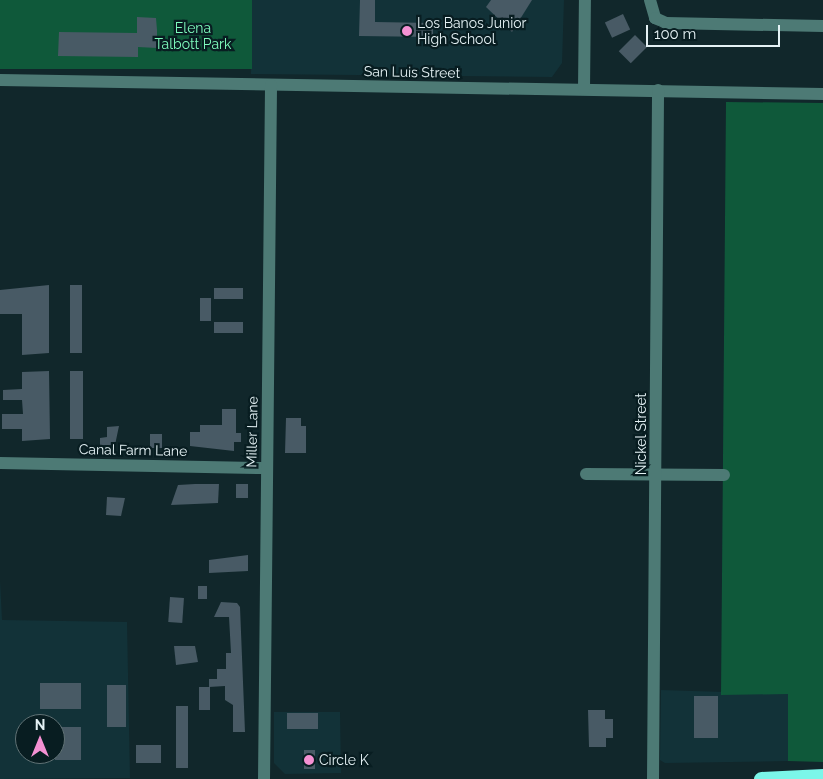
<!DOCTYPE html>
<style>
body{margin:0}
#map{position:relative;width:823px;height:779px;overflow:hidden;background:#11272b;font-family:Raleway,sans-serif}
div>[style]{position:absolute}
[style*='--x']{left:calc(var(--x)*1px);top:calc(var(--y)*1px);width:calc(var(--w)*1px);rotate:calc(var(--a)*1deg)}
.built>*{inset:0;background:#123238}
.green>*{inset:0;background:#0f593a;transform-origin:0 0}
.building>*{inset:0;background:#485a65;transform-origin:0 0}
.minor>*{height:12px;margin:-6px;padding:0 6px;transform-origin:6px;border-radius:6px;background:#4d7a75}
.highway>*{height:15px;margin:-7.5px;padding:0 7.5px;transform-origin:7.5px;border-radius:7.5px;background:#7bf6e9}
.dots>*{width:14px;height:14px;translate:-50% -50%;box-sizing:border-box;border:2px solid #081d21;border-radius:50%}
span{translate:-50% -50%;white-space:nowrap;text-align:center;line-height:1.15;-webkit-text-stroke:4.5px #081d21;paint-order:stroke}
.poi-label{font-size:14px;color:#e4f1f4}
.left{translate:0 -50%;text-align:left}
.park-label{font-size:14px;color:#7ffcbe}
.street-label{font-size:14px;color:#e4f1f4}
.north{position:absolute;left:15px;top:714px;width:50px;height:50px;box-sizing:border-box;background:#081d21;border:1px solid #607275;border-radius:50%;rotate:0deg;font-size:14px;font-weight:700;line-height:20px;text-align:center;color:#e4f1f4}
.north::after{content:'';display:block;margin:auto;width:18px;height:22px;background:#f491d3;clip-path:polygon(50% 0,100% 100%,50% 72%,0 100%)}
.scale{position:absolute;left:646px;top:25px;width:134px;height:22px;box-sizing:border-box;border:2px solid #e4f1f4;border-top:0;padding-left:6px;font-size:15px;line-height:18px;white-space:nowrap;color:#e4f1f4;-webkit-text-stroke:4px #081d21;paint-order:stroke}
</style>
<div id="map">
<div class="built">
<i style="clip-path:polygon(252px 0,564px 0,562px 63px,552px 77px,251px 74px)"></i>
<i style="clip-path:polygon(evenodd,0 580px,2px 620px,127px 622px,130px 778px,0 779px,0 580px,25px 724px,55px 724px,55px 754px,25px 754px,25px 724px)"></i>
<i style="clip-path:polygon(661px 690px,788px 694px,788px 761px,665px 763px,660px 760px)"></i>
<i style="clip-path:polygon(274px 712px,340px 712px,341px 773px,285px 774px,274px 763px)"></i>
</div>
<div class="green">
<i style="left:0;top:0;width:252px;height:69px"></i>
<i style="clip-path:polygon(726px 102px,823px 103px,823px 762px,788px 761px,788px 694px,721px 695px)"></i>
</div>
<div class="building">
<i style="clip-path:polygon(360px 0,375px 0,375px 22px,433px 23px,433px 37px,359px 36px)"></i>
<i style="clip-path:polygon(491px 0,532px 0,512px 32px,486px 7px)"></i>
<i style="left:623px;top:14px;width:17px;height:20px;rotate:65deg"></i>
<i style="clip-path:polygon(137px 17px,156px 18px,157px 30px,157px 48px,138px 47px,138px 57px,58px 56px,59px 32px,137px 33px)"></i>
<i style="left:635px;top:35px;width:17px;height:23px;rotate:45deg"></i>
<i style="clip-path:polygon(49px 285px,49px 353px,22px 355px,22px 314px,0 314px,0 290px)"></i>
<i style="left:70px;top:285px;width:12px;height:68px"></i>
<i style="left:214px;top:288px;width:29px;height:11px"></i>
<i style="left:200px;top:298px;width:11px;height:23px"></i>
<i style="left:214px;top:322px;width:29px;height:11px"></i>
<i style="clip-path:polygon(49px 371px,50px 439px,22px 441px,22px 429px,2px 429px,2px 414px,23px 414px,22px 400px,3px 400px,3px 390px,22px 389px,22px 372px)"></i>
<i style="left:70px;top:371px;width:13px;height:68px"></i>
<i style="clip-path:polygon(222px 409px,236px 409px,236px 433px,241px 433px,241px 442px,234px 442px,234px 451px,190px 446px,190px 432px,200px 432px,200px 425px,222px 425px)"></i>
<i style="clip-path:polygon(286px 418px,301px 418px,301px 426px,306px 426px,306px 453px,285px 453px)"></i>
<i style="clip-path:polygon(119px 426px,115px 445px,100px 445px,100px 438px,107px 437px,107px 427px)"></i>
<i style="left:150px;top:434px;width:12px;height:14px"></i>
<i style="clip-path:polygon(195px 484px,219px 484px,218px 503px,171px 505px,178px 485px)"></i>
<i style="left:236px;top:484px;width:12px;height:14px"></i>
<i style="clip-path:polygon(107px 497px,125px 498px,121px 516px,106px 515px)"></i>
<i style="clip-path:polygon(248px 555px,248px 571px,209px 573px,209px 560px)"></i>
<i style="left:198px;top:586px;width:9px;height:13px"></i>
<i style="left:170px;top:597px;width:14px;height:25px;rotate:4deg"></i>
<i style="clip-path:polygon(221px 602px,237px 603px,240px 607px,245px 732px,233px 732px,233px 705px,225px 700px,225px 686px,209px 687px,209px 679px,217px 679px,217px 669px,226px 669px,226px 653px,231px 653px,229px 617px,214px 617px)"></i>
<i style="clip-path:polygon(174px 646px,195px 646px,198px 662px,176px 665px)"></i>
<i style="left:40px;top:683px;width:41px;height:26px"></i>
<i style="left:107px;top:685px;width:19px;height:42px"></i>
<i style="left:199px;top:687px;width:11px;height:23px"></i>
<i style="left:718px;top:696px;width:42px;height:24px;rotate:90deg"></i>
<i style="left:176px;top:706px;width:12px;height:62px"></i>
<i style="clip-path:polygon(588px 710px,605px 710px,605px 719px,613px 719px,613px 738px,606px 738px,606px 747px,589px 747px)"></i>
<i style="left:287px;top:713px;width:31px;height:16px"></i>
<i style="left:55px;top:727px;width:26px;height:33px"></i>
<i style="left:136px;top:745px;width:25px;height:18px"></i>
<i style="left:304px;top:750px;width:11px;height:19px"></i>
</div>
<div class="minor">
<i style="--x:650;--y:0;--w:19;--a:74"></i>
<i style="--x:655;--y:18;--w:12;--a:24"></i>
<i style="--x:666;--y:23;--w:157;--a:1.1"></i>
<i style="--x:0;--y:80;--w:823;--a:0.97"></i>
<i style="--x:584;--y:89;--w:89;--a:-89.4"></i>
<i style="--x:0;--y:463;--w:266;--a:1.1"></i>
<i style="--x:586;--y:474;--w:138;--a:0.4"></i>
<i style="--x:264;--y:779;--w:694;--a:-89.42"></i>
<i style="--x:653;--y:779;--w:689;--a:-89.58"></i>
</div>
<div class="highway">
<i style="--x:761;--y:779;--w:62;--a:-2.8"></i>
</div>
<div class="dots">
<i style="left:407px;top:31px;background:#f491d3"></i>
<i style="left:309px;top:760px;background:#f491d3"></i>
</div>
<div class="poi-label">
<span class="left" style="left:417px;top:31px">Los Banos Junior<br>High School</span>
<span class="left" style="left:319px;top:760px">Circle K</span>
</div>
<div class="park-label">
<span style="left:193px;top:36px">Elena<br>Talbott Park</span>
</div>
<div class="street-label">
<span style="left:412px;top:72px;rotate:1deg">San Luis Street</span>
<span style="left:252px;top:432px;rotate:-89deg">Miller Lane</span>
<span style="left:641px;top:434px;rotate:-90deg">Nickel Street</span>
<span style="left:133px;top:450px;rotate:1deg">Canal Farm Lane</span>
</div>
<div class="north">N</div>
<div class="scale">100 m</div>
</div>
